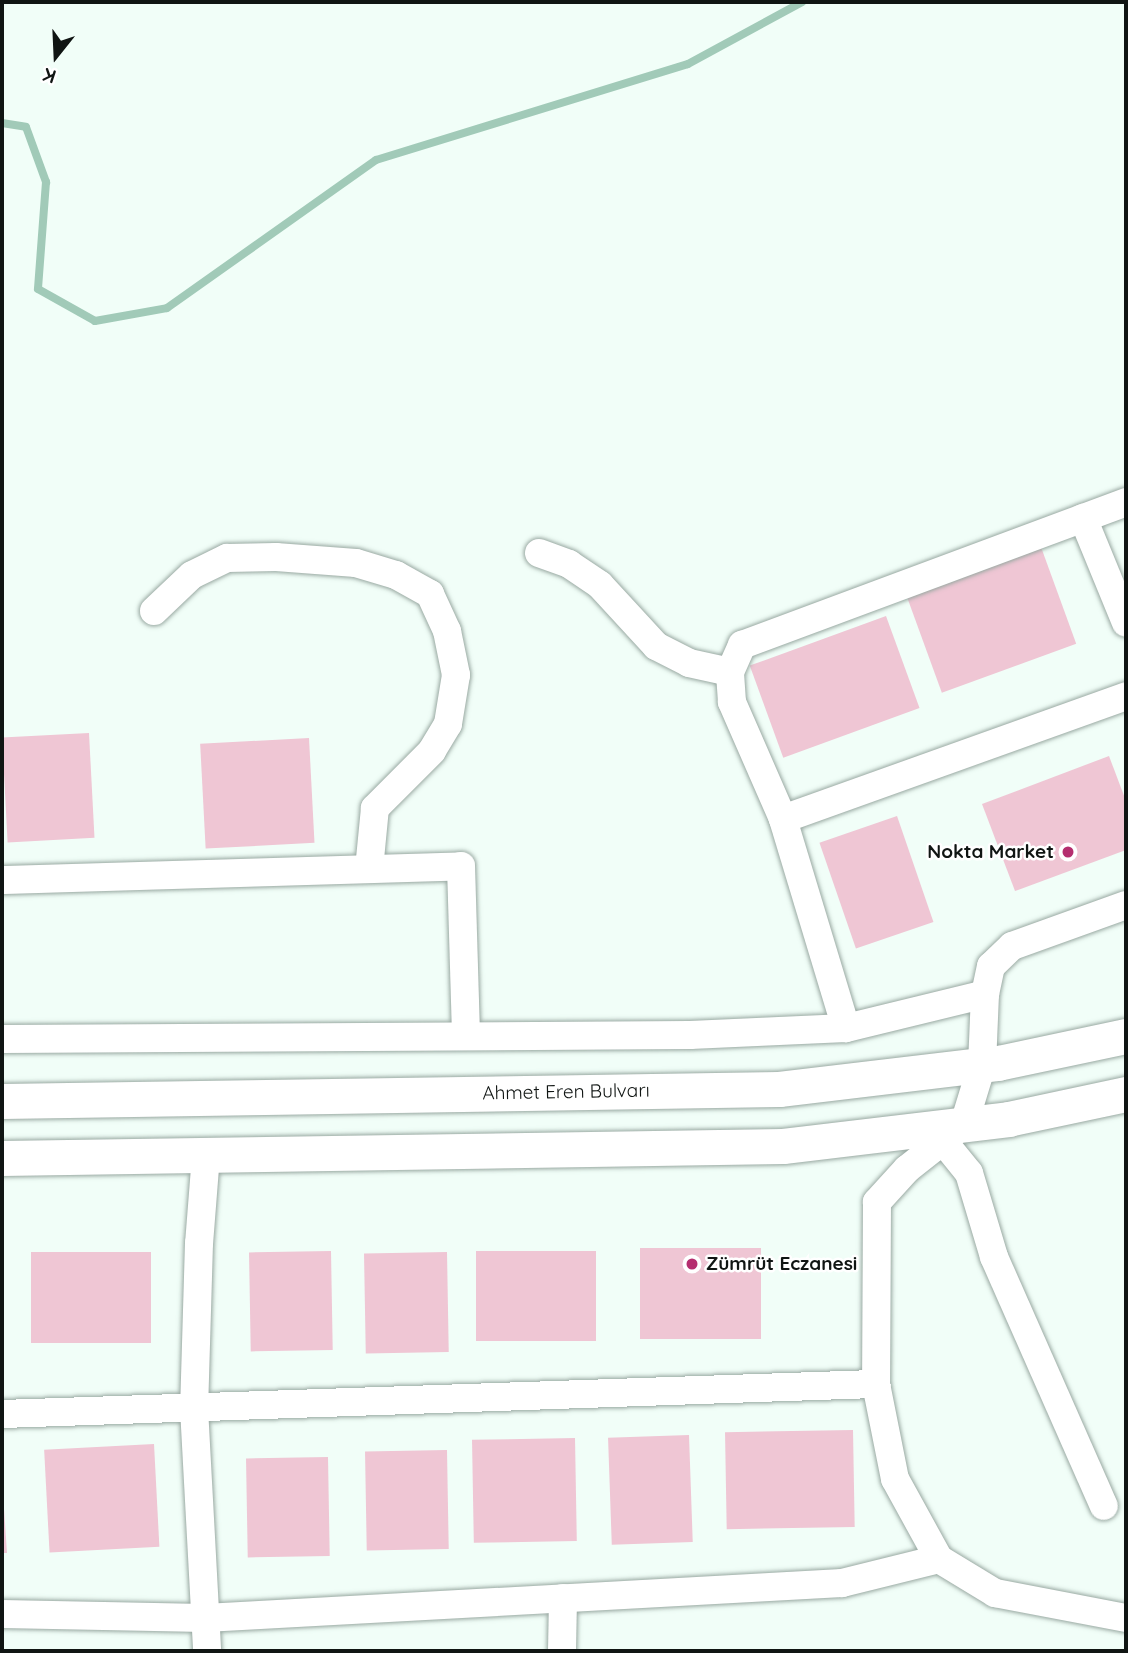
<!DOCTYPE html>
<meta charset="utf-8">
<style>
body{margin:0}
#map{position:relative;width:1128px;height:1653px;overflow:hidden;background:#f1fef8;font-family:Quicksand,sans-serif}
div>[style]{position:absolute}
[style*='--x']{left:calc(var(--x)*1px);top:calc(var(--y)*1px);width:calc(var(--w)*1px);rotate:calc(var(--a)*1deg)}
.stream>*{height:8px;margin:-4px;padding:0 4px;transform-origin:4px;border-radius:4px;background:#a1cab8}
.building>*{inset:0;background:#efc6d4;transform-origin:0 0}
.roads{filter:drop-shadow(0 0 2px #99a9a2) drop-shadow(0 0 2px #99a9a2)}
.minor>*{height:28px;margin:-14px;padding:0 14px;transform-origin:14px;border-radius:14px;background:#fff}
.major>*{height:35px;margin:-17.5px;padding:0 17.5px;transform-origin:17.5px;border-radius:17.5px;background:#fff}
.dots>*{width:19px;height:19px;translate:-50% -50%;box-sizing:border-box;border:4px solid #fff;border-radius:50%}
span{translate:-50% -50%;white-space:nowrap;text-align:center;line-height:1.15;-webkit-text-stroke:5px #fff;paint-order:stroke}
.poi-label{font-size:19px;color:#101513;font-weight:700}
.right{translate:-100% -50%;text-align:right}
.left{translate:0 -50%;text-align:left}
.street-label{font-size:19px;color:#101513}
.frame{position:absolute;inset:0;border:4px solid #101513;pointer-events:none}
.north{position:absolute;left:21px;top:21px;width:70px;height:70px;-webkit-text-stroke:5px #fff;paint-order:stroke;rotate:198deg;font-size:19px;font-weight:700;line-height:28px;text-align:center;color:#101513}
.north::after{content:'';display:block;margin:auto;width:24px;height:32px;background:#101513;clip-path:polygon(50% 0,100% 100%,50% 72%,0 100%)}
</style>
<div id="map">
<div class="stream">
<i style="--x:2;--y:123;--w:24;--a:9"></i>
<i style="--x:26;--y:127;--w:59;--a:70"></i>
<i style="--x:46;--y:182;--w:107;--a:94.3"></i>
<i style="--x:38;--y:289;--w:65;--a:29.3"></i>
<i style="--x:95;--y:321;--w:73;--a:-10.2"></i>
<i style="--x:167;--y:308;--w:256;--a:-35.3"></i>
<i style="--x:376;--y:160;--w:326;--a:-17.1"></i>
<i style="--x:688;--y:64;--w:130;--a:-28.5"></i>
</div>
<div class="building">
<i style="left:1041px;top:547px;width:103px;height:143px;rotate:70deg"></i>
<i style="left:886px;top:616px;width:98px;height:145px;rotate:70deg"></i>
<i style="left:89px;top:733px;width:105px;height:87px;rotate:87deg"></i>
<i style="left:309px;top:738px;width:105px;height:109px;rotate:87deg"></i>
<i style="clip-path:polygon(1109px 756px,1126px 801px,1126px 850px,1015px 891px,982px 804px)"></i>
<i style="left:897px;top:816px;width:112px;height:82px;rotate:71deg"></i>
<i style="left:761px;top:1248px;width:91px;height:121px;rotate:90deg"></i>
<i style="left:331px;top:1251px;width:99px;height:82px;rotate:89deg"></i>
<i style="left:476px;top:1251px;width:120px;height:90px"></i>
<i style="left:31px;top:1252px;width:120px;height:91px"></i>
<i style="left:447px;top:1252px;width:100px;height:83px;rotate:89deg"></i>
<i style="left:853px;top:1430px;width:97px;height:128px;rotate:89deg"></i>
<i style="left:689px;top:1435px;width:107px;height:81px;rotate:88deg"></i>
<i style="left:575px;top:1438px;width:103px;height:103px;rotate:89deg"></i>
<i style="left:154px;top:1444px;width:103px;height:110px;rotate:87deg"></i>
<i style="left:447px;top:1450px;width:99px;height:82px;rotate:89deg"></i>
<i style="left:328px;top:1457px;width:99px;height:82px;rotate:89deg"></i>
<i style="clip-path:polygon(2px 1479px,7px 1553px,2px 1553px)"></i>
</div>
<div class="roads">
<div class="minor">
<i style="--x:1083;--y:518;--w:113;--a:67.7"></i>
<i style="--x:539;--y:553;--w:32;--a:20"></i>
<i style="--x:569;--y:564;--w:37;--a:34"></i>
<i style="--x:600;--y:585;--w:83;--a:47.4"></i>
<i style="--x:656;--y:646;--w:37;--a:27"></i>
<i style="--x:689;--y:663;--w:42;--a:12.4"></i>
<i style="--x:154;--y:611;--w:52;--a:-43.5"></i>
<i style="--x:192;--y:575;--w:39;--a:-26"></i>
<i style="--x:227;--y:558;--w:49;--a:-1.2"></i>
<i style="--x:276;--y:557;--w:80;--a:4.3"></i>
<i style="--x:356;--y:563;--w:42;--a:16.7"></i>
<i style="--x:396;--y:575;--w:39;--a:29"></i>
<i style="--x:430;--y:594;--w:41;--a:65.3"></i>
<i style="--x:447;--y:631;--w:45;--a:78.4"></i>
<i style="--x:456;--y:675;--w:50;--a:99.3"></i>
<i style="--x:448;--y:724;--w:31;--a:121"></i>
<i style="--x:432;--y:751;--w:81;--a:135"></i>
<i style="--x:375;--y:808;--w:61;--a:95.6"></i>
<i style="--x:783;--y:819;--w:364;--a:-19.7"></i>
<i style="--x:2;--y:880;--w:459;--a:-1.7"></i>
<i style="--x:461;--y:866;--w:170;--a:88.3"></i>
<i style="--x:1126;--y:905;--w:121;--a:160.2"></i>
<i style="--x:1012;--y:946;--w:29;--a:136"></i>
<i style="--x:991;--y:966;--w:29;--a:102"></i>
<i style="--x:985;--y:994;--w:71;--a:92.4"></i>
<i style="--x:982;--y:1065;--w:62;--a:107"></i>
<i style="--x:964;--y:1124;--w:73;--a:141.7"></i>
<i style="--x:907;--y:1169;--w:45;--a:132.3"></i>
<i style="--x:877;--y:1202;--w:182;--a:90.3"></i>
<i style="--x:876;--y:1384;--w:97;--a:78.7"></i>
<i style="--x:895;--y:1479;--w:91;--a:61.2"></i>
<i style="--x:939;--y:1559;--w:66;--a:31.3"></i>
<i style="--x:995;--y:1593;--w:133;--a:10.8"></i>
<i style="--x:846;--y:1028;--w:218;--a:-106.8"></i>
<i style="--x:783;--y:819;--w:128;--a:-113.6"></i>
<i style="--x:732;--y:702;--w:30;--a:-94"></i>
<i style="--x:730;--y:672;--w:30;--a:-66"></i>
<i style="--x:742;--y:645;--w:410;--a:-20.4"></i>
<i style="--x:2;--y:1039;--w:688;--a:-0.33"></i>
<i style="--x:690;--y:1035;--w:156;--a:-2.6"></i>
<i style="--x:846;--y:1028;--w:143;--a:-13.7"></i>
<i style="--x:943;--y:1141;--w:41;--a:50.9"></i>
<i style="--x:969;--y:1173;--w:88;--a:73.4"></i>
<i style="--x:994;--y:1257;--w:272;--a:66.2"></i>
<i style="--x:206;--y:1155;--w:88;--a:94.5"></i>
<i style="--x:199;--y:1243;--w:165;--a:91.7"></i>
<i style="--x:194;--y:1408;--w:243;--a:86.9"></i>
<i style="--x:2;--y:1414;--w:875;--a:-1.97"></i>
<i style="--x:2;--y:1614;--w:203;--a:1.1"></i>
<i style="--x:205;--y:1618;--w:638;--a:-3.14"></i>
<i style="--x:842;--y:1583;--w:100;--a:-13.9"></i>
<i style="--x:562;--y:1651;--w:53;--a:-88.9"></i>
</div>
<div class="major">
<i style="--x:2;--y:1101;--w:777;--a:-0.88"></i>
<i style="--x:779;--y:1089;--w:221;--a:-6.8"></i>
<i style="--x:998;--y:1063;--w:131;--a:-11.9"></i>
<i style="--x:2;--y:1158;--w:781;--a:-0.88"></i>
<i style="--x:783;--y:1146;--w:227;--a:-6.8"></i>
<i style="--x:1008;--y:1119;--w:121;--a:-12"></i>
</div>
</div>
<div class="dots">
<i style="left:1068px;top:852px;background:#b52e6f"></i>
<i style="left:692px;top:1264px;background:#b52e6f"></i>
</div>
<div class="poi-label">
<span class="right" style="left:1054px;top:852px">Nokta Market</span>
<span class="left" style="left:706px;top:1264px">Zümrüt Eczanesi</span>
</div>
<div class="street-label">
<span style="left:566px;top:1092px;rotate:-1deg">Ahmet Eren Bulvarı</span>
</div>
<div class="frame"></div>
<div class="north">K</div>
</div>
